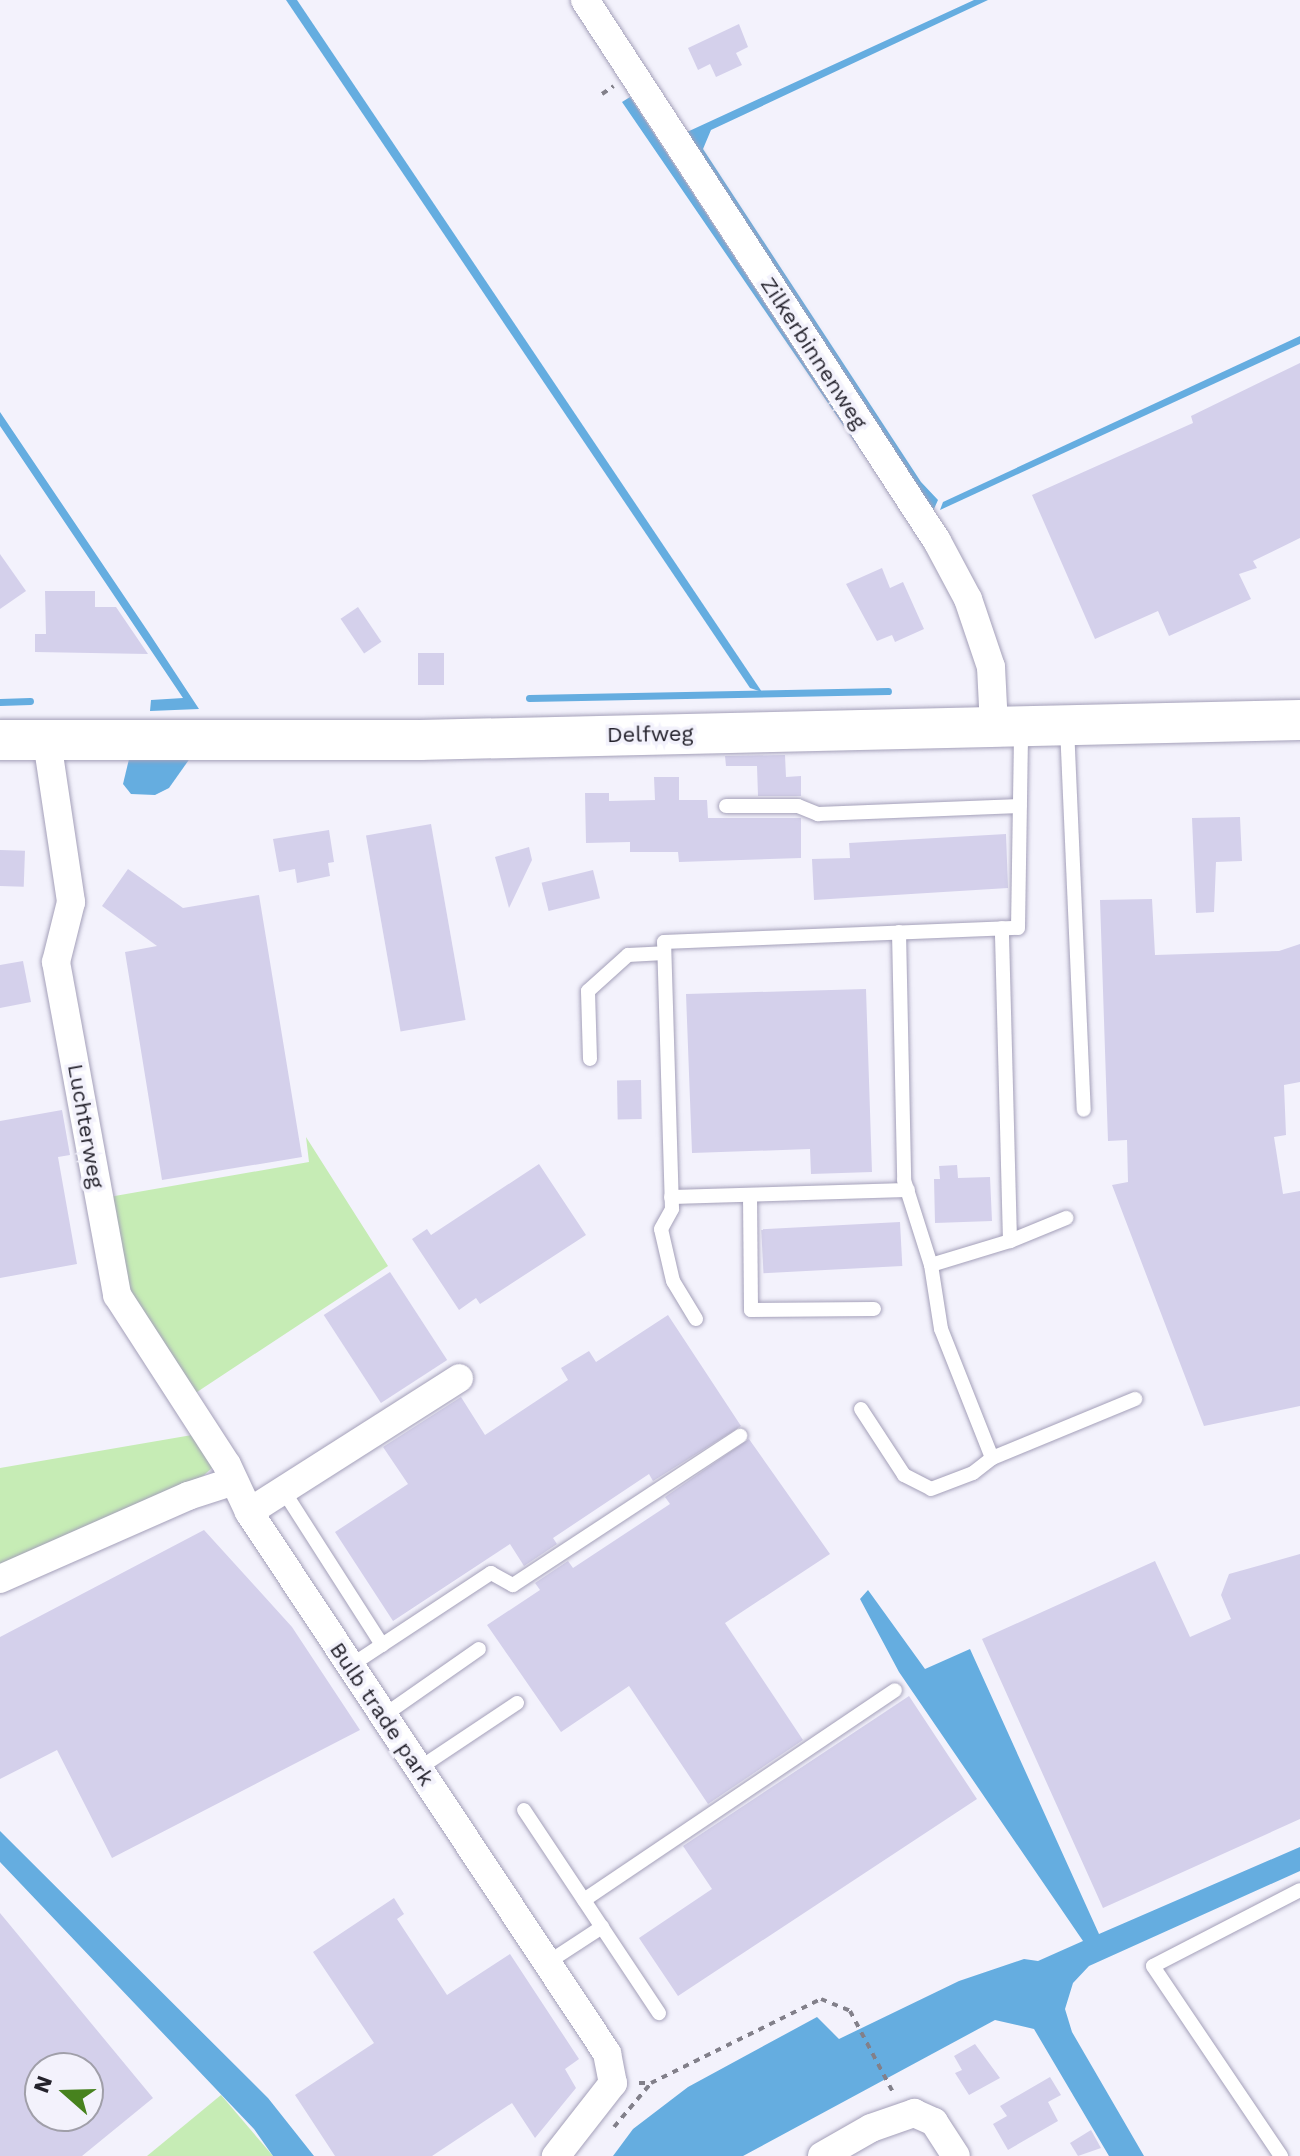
<!DOCTYPE html>
<style>
body{margin:0}
#map{position:relative;width:1300px;height:2156px;overflow:hidden;background:#f3f2fc;font-family:"Work Sans",sans-serif}
div>[style]{position:absolute}
[style*='--x']{left:calc(var(--x)*1px);top:calc(var(--y)*1px);width:calc(var(--w)*1px);rotate:calc(var(--a)*1deg)}
.green>*{inset:0;background:#c6ecb5}
.water>*{inset:0;background:#65ade0}
.stream>*{height:7px;margin:-3.5px;padding:0 3.5px;transform-origin:3.5px;border-radius:3.5px;background:#65ade0}
.building>*{inset:0;background:#d4d0eb;transform-origin:0 0}
.path>*{height:4px;margin-top:-2px;transform-origin:0;background:repeating-linear-gradient(90deg,#82808a 0 6px,transparent 0 12px)}
.roads{filter:drop-shadow(0 0 2px #a4a0b9) drop-shadow(0 0 2px #a4a0b9)}
.lane>*{height:14px;margin:-7px;padding:0 7px;transform-origin:7px;border-radius:7px;background:#fff}
.street>*{height:28px;margin:-14px;padding:0 14px;transform-origin:14px;border-radius:14px;background:#fff}
.secondary>*{height:40px;margin:-20px;padding:0 20px;transform-origin:20px;border-radius:20px;background:#fff}
span{translate:-50% -50%;white-space:nowrap;text-align:center;line-height:1.15;-webkit-text-stroke:7px #f3f2fc;paint-order:stroke}
.street-label{font-size:22px;color:#24222c}
.north{position:absolute;left:24px;top:2052px;width:80px;height:80px;box-sizing:border-box;background:#f3f2fc;border:2px solid #a09fa9;border-radius:50%;rotate:290deg;font-size:22px;font-weight:700;line-height:32px;text-align:center;color:#24222c}
.north::after{content:'';display:block;margin:auto;width:28px;height:36px;background:#47821e;clip-path:polygon(50% 0,100% 100%,50% 72%,0 100%)}
</style>
<div id="map">
<div class="green">
<i style="clip-path:polygon(306px 1137px,388px 1266px,194px 1394px,130px 1298px,109px 1197px,309px 1162px)"></i>
<i style="clip-path:polygon(192px 1435px,213px 1467px,203px 1476px,0 1565px,0 1468px)"></i>
<i style="clip-path:polygon(221px 2095px,273px 2156px,147px 2156px)"></i>
</div>
<div class="water">
<i style="clip-path:polygon(286px 0,297px 0,762px 692px,750px 688px)"></i>
<i style="clip-path:polygon(974px 0,988px 0,711px 130px,703px 149px,921px 482px,938px 500px,933px 511px,687px 132px)"></i>
<i style="clip-path:polygon(630px 97px,724px 241px,867px 460px,622px 102px)"></i>
<i style="clip-path:polygon(1300px 336px,1300px 344px,940px 510px,943px 502px)"></i>
<i style="clip-path:polygon(0 412px,149px 633px,199px 709px,150px 711px,151px 700px,183px 698px,0 426px)"></i>
<i style="clip-path:polygon(193px 754px,169px 788px,155px 795px,131px 794px,123px 784px,130px 755px)"></i>
<i style="clip-path:polygon(868px 1590px,925px 1669px,970px 1649px,1099px 1934px,1300px 1847px,1300px 1871px,1089px 1966px,1073px 1983px,1065px 2009px,1072px 2032px,1144px 2156px,1109px 2156px,1034px 2029px,995px 2020px,743px 2156px,613px 2156px,633px 2129px,688px 2087px,817px 2017px,839px 2039px,959px 1981px,1024px 1959px,1038px 1961px,1083px 1941px,899px 1672px,860px 1599px)"></i>
<i style="clip-path:polygon(0 1831px,268px 2098px,314px 2156px,273px 2156px,254px 2129px,0 1862px)"></i>
</div>
<div class="stream">
<i style="--x:529;--y:698;--w:359;--a:-1.1"></i>
<i style="--x:0;--y:702;--w:30;--a:-2"></i>
</div>
<div class="building">
<i style="clip-path:polygon(739px 24px,748px 47px,736px 53px,742px 65px,716px 77px,710px 64px,698px 70px,688px 48px)"></i>
<i style="clip-path:polygon(1300px 363px,1300px 538px,1253px 561px,1257px 568px,1239px 574px,1251px 599px,1169px 636px,1158px 611px,1095px 639px,1032px 495px,1193px 423px,1191px 416px)"></i>
<i style="clip-path:polygon(0 554px,26px 591px,0 609px)"></i>
<i style="clip-path:polygon(882px 568px,890px 588px,903px 582px,924px 629px,895px 642px,892px 635px,877px 641px,846px 584px)"></i>
<i style="clip-path:polygon(45px 591px,95px 591px,95px 607px,116px 607px,148px 654px,35px 652px,35px 634px,46px 634px)"></i>
<i style="left:358px;top:607px;width:42px;height:21px;rotate:56deg"></i>
<i style="left:444px;top:653px;width:32px;height:26px;rotate:90deg"></i>
<i style="clip-path:polygon(785px 755px,786px 777px,801px 776px,801px 796px,758px 796px,757px 766px,726px 766px,725px 756px)"></i>
<i style="clip-path:polygon(654px 777px,679px 777px,679px 800px,707px 800px,708px 818px,801px 818px,801px 858px,679px 862px,678px 852px,630px 852px,630px 842px,586px 843px,585px 793px,609px 793px,609px 801px,655px 800px)"></i>
<i style="clip-path:polygon(1240px 817px,1242px 861px,1216px 862px,1214px 912px,1196px 913px,1192px 818px)"></i>
<i style="left:431px;top:824px;width:199px;height:66px;rotate:80deg"></i>
<i style="clip-path:polygon(329px 830px,334px 862px,328px 863px,330px 876px,297px 883px,295px 869px,279px 872px,273px 839px)"></i>
<i style="clip-path:polygon(1006px 834px,1008px 888px,814px 900px,812px 859px,850px 858px,849px 843px)"></i>
<i style="clip-path:polygon(529px 847px,532px 860px,509px 908px,495px 857px)"></i>
<i style="left:0;top:850px;width:25px;height:36px;rotate:2deg"></i>
<i style="clip-path:polygon(128px 869px,183px 908px,259px 895px,302px 1157px,162px 1180px,125px 952px,157px 946px,102px 906px)"></i>
<i style="left:593px;top:870px;width:29px;height:53px;rotate:76deg"></i>
<i style="clip-path:polygon(1152px 899px,1155px 955px,1279px 951px,1300px 944px,1300px 1082px,1284px 1085px,1286px 1135px,1274px 1137px,1283px 1194px,1300px 1191px,1300px 1406px,1204px 1426px,1112px 1185px,1128px 1182px,1127px 1140px,1108px 1141px,1100px 900px)"></i>
<i style="clip-path:polygon(23px 961px,31px 1002px,0 1008px,0 965px)"></i>
<i style="clip-path:polygon(866px 989px,872px 1172px,811px 1174px,810px 1149px,692px 1153px,686px 994px)"></i>
<i style="left:641px;top:1080px;width:39px;height:24px;rotate:89deg"></i>
<i style="clip-path:polygon(62px 1110px,70px 1155px,58px 1157px,77px 1264px,0 1278px,0 1121px)"></i>
<i style="clip-path:polygon(539px 1164px,586px 1235px,480px 1304px,476px 1298px,459px 1310px,412px 1239px,427px 1229px,431px 1235px)"></i>
<i style="clip-path:polygon(957px 1165px,958px 1178px,990px 1177px,992px 1221px,935px 1223px,934px 1179px,940px 1179px,939px 1166px)"></i>
<i style="left:900px;top:1222px;width:44px;height:139px;rotate:87deg"></i>
<i style="left:390px;top:1272px;width:105px;height:79px;rotate:57deg"></i>
<i style="clip-path:polygon(668px 1315px,741px 1426px,653px 1481px,649px 1474px,553px 1538px,557px 1544px,524px 1566px,510px 1544px,393px 1621px,335px 1532px,408px 1484px,383px 1447px,461px 1397px,485px 1435px,568px 1380px,561px 1368px,589px 1351px,596px 1362px)"></i>
<i style="clip-path:polygon(749px 1439px,830px 1554px,725px 1623px,803px 1740px,708px 1804px,629px 1686px,561px 1732px,487px 1625px,540px 1590px,535px 1583px,568px 1561px,573px 1568px,670px 1504px,665px 1497px)"></i>
<i style="clip-path:polygon(204px 1530px,292px 1627px,360px 1730px,112px 1858px,57px 1750px,0 1779px,0 1637px)"></i>
<i style="clip-path:polygon(1300px 1554px,1300px 1819px,1103px 1908px,982px 1639px,1155px 1561px,1190px 1637px,1231px 1619px,1221px 1595px,1229px 1574px)"></i>
<i style="clip-path:polygon(909px 1696px,977px 1799px,678px 1996px,639px 1938px,712px 1889px,683px 1846px)"></i>
<i style="clip-path:polygon(394px 1898px,404px 1914px,397px 1919px,447px 1995px,510px 1954px,579px 2059px,565px 2069px,576px 2088px,535px 2138px,512px 2103px,432px 2156px,335px 2156px,295px 2095px,374px 2043px,313px 1952px)"></i>
<i style="clip-path:polygon(evenodd,0 1913px,153px 2098px,82px 2156px,0 2156px,0 1913px,40px 2068px,88px 2068px,88px 2116px,40px 2116px,40px 2068px)"></i>
<i style="clip-path:polygon(975px 2044px,1000px 2078px,969px 2095px,955px 2073px,962px 2070px,954px 2056px)"></i>
<i style="clip-path:polygon(1050px 2077px,1061px 2095px,1048px 2102px,1058px 2121px,1008px 2150px,993px 2124px,1007px 2116px,1000px 2106px)"></i>
<i style="clip-path:polygon(1091px 2130px,1101px 2148px,1078px 2156px,1070px 2143px)"></i>
</div>
<div class="path">
<i style="--x:602;--y:94;--w:14;--a:-34"></i>
<i style="--x:639;--y:2083;--w:12;--a:0"></i>
<i style="--x:651;--y:2083;--w:190;--a:-26.3"></i>
<i style="--x:821;--y:1999;--w:31;--a:22"></i>
<i style="--x:850;--y:2011;--w:94;--a:62.1"></i>
<i style="--x:614;--y:2127;--w:57;--a:-49.9"></i>
</div>
<div class="roads">
<div class="lane">
<i style="--x:1067;--y:727;--w:383;--a:87.5"></i>
<i style="--x:726;--y:806;--w:72;--a:0"></i>
<i style="--x:798;--y:806;--w:22;--a:22"></i>
<i style="--x:818;--y:814;--w:202;--a:-2.3"></i>
<i style="--x:899;--y:932;--w:248;--a:88.8"></i>
<i style="--x:904;--y:1180;--w:89;--a:72.4"></i>
<i style="--x:931;--y:1265;--w:83;--a:-16.9"></i>
<i style="--x:1010;--y:1241;--w:313;--a:-91.5"></i>
<i style="--x:590;--y:1059;--w:68;--a:-91.7"></i>
<i style="--x:588;--y:991;--w:54;--a:-42"></i>
<i style="--x:628;--y:955;--w:36;--a:-3"></i>
<i style="--x:750;--y:1195;--w:115;--a:89.5"></i>
<i style="--x:751;--y:1310;--w:123;--a:-0.5"></i>
<i style="--x:671;--y:1197;--w:237;--a:-1.7"></i>
<i style="--x:1010;--y:1241;--w:61;--a:-22.3"></i>
<i style="--x:931;--y:1265;--w:65;--a:81.1"></i>
<i style="--x:941;--y:1329;--w:139;--a:68.4"></i>
<i style="--x:992;--y:1458;--w:155;--a:-22.4"></i>
<i style="--x:696;--y:1319;--w:44;--a:-121.2"></i>
<i style="--x:673;--y:1281;--w:53;--a:-103"></i>
<i style="--x:661;--y:1229;--w:23;--a:-61"></i>
<i style="--x:672;--y:1209;--w:267;--a:-91.7"></i>
<i style="--x:664;--y:942;--w:354;--a:-2.3"></i>
<i style="--x:1018;--y:928;--w:198;--a:-89.1"></i>
<i style="--x:861;--y:1409;--w:79;--a:56.9"></i>
<i style="--x:904;--y:1475;--w:30;--a:27"></i>
<i style="--x:931;--y:1489;--w:45;--a:-20.9"></i>
<i style="--x:973;--y:1473;--w:24;--a:-38"></i>
<i style="--x:283;--y:1490;--w:184;--a:57.4"></i>
<i style="--x:350;--y:1666;--w:169;--a:-33.4"></i>
<i style="--x:491;--y:1573;--w:25;--a:29"></i>
<i style="--x:513;--y:1585;--w:272;--a:-33.3"></i>
<i style="--x:383;--y:1716;--w:117;--a:-34.9"></i>
<i style="--x:418;--y:1769;--w:119;--a:-33.7"></i>
<i style="--x:524;--y:1810;--w:244;--a:56.4"></i>
<i style="--x:584;--y:1900;--w:375;--a:-34"></i>
<i style="--x:547;--y:1963;--w:66;--a:-33.2"></i>
<i style="--x:1281;--y:2156;--w:229;--a:-124"></i>
<i style="--x:1153;--y:1966;--w:165;--a:-27.3"></i>
</div>
<div class="street">
<i style="--x:585;--y:0;--w:645;--a:56.95"></i>
<i style="--x:937;--y:541;--w:66;--a:61.9"></i>
<i style="--x:968;--y:599;--w:72;--a:71.3"></i>
<i style="--x:991;--y:667;--w:59;--a:87.1"></i>
<i style="--x:47;--y:741;--w:163;--a:81.5"></i>
<i style="--x:71;--y:902;--w:62;--a:104"></i>
<i style="--x:56;--y:962;--w:339;--a:79.6"></i>
<i style="--x:117;--y:1295;--w:202;--a:57.1"></i>
<i style="--x:227;--y:1465;--w:52;--a:64.9"></i>
<i style="--x:249;--y:1512;--w:649;--a:56.51"></i>
<i style="--x:607;--y:2053;--w:31;--a:79"></i>
<i style="--x:613;--y:2083;--w:93;--a:128"></i>
<i style="--x:249;--y:1512;--w:249;--a:-32.5"></i>
<i style="--x:0;--y:1579;--w:206;--a:-23.8"></i>
<i style="--x:188;--y:1496;--w:48;--a:-18.1"></i>
<i style="--x:822;--y:2156;--w:56;--a:-29.7"></i>
<i style="--x:871;--y:2128;--w:46;--a:-19.2"></i>
<i style="--x:914;--y:2113;--w:22;--a:24"></i>
<i style="--x:934;--y:2122;--w:40;--a:57.1"></i>
</div>
<div class="secondary">
<i style="--x:0;--y:740;--w:420;--a:0"></i>
<i style="--x:420;--y:740;--w:880;--a:-1.3"></i>
</div>
</div>
<div class="street-label">
<span style="left:814px;top:353px;rotate:57deg">Zilkerbinnenweg</span>
<span style="left:650px;top:734px;rotate:-1deg">Delfweg</span>
<span style="left:86px;top:1126px;rotate:80deg">Luchterweg</span>
<span style="left:382px;top:1714px;rotate:56deg">Bulb trade park</span>
</div>
<div class="north">N</div>
</div>
